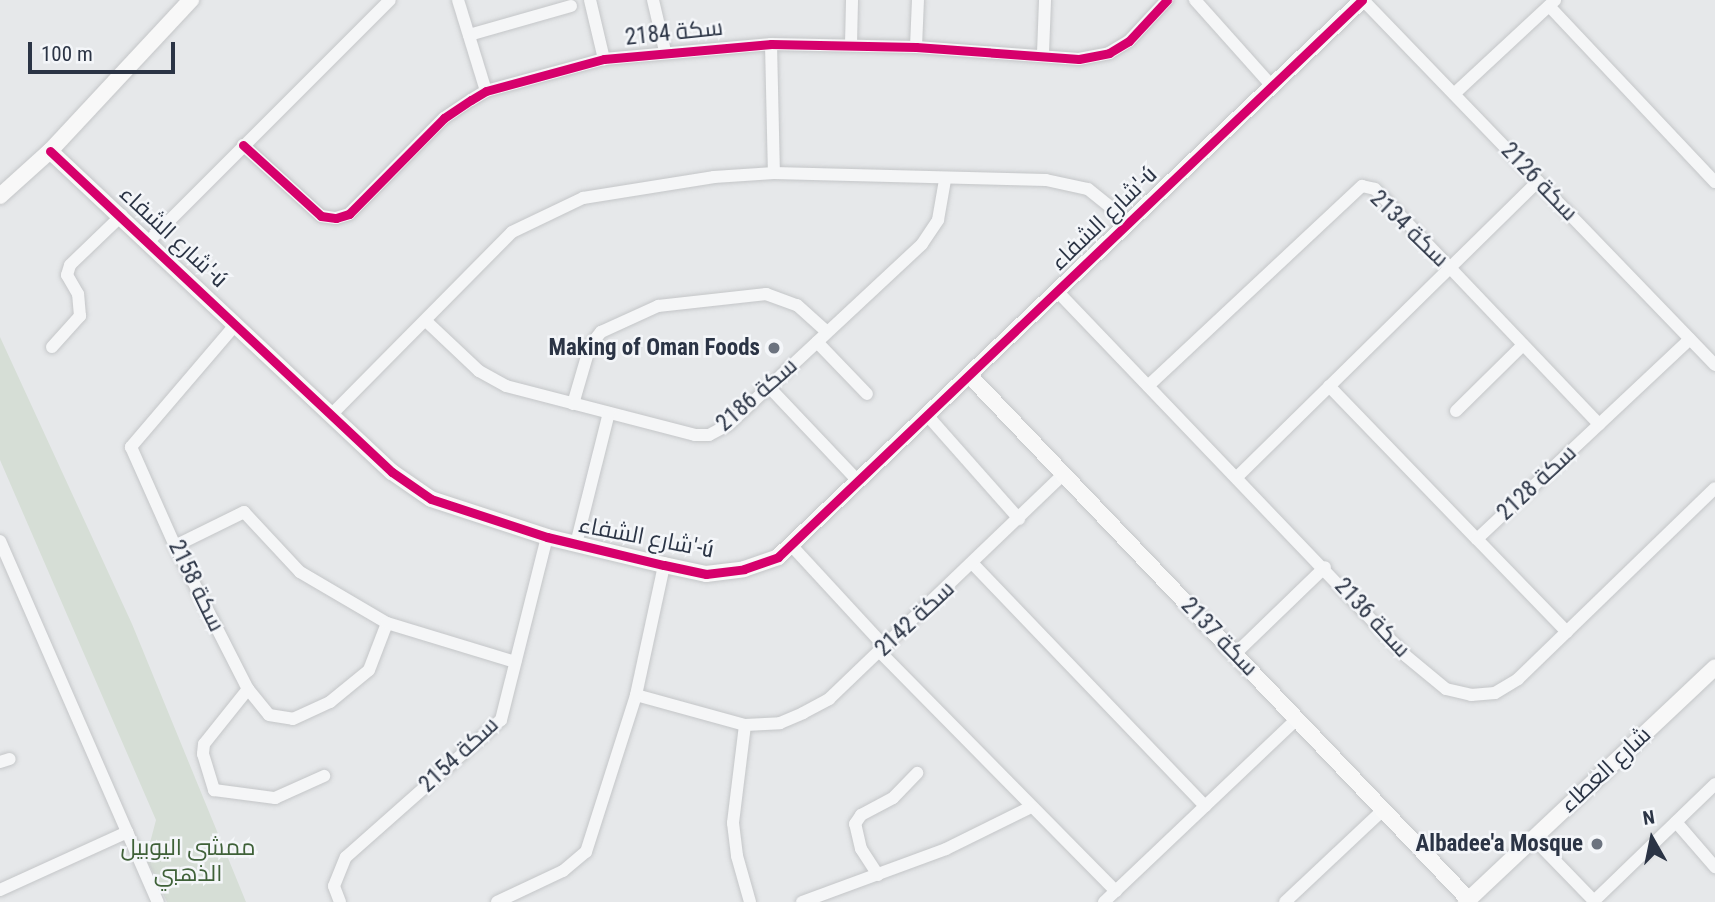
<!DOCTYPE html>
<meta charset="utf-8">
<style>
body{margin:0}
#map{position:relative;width:1715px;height:902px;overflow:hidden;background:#e6e8ea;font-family:"Roboto Condensed",Cairo,sans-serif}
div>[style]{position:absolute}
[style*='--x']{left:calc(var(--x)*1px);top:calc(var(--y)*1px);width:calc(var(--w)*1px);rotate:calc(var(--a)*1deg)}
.green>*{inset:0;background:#d6ded6}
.roads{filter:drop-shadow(0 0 2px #c4c6c8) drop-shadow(0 0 2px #c4c6c8)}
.street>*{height:12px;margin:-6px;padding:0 6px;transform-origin:6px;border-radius:6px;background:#f5f6f7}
.secondary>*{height:16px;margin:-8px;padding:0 8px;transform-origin:8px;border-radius:8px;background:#f8f8f8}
.cycleway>*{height:9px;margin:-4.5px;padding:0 4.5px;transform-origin:4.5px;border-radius:4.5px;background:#d6006c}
.dots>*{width:19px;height:19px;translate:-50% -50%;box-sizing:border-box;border:4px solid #f4f6f9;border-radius:50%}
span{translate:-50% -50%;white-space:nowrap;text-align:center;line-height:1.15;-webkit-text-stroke:5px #f4f6f9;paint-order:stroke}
.street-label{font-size:23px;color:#2b3445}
.poi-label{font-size:23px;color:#2b3445;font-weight:700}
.right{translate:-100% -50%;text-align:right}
.park-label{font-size:23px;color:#3f6138}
.north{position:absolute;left:1617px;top:804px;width:70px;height:70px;-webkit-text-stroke:5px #f4f6f9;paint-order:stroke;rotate:351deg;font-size:19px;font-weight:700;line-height:28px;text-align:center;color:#2b3445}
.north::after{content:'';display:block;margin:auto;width:24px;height:32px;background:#2b3445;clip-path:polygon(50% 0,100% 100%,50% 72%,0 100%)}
.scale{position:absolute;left:28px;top:42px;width:147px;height:32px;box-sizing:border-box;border:4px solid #2b3445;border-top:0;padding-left:9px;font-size:21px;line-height:24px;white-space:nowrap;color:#2b3445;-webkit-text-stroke:5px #f4f6f9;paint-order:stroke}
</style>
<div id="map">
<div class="green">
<i style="clip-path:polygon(0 337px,132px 624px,246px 902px,167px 902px,146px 858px,156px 820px,0 460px)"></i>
</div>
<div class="roads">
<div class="street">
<i style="--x:458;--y:0;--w:95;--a:72.9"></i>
<i style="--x:590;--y:0;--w:61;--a:76.7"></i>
<i style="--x:653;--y:0;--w:52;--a:76.8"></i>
<i style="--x:1195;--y:0;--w:115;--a:48.2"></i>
<i style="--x:1363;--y:0;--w:507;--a:46.04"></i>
<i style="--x:1549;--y:6;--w:242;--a:46.7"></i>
<i style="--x:469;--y:35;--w:106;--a:-15.9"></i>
<i style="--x:771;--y:44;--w:129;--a:88.7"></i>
<i style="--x:851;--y:45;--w:45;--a:-88.7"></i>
<i style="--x:916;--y:47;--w:47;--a:-87.6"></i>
<i style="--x:1043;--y:53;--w:53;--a:-87.8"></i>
<i style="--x:1454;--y:94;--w:138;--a:-42.9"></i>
<i style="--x:243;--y:145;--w:105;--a:42.3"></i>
<i style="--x:321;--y:216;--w:15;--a:8"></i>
<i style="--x:336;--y:218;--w:14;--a:-17"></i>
<i style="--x:349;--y:214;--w:135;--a:-45.3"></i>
<i style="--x:444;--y:118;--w:32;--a:-34"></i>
<i style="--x:471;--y:100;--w:17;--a:-31"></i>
<i style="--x:486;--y:91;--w:122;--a:-15.2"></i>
<i style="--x:604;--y:59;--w:168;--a:-5.1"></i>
<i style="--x:771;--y:44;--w:145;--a:1.2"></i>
<i style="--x:916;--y:47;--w:163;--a:4.2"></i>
<i style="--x:1079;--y:59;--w:31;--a:-11"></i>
<i style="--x:1109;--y:53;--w:23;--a:-31"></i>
<i style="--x:1129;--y:41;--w:56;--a:-47.2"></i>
<i style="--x:150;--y:240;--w:339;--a:-45"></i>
<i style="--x:1057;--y:291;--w:505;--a:46.28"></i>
<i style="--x:1406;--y:656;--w:52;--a:39.5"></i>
<i style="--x:1446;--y:689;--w:26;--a:13"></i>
<i style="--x:1471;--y:695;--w:24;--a:-5"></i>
<i style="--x:1495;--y:693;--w:27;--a:-31"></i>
<i style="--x:1518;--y:679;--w:274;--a:-44.1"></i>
<i style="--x:426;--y:321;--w:73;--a:43.3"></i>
<i style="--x:479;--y:371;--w:31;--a:29"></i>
<i style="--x:506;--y:386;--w:195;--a:14.5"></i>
<i style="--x:695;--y:435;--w:14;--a:0"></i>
<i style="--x:709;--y:435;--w:21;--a:-28"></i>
<i style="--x:728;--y:425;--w:265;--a:-43"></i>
<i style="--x:922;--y:244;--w:29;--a:-56"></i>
<i style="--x:938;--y:220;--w:41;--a:-80.1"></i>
<i style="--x:236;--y:324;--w:162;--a:130.5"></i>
<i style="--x:131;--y:447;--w:108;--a:66"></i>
<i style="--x:175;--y:546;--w:161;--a:63"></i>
<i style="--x:248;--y:689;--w:33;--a:51"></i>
<i style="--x:269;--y:715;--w:24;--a:9"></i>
<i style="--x:293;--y:719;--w:41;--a:-24.7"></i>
<i style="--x:330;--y:702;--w:50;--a:-39.4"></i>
<i style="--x:369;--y:670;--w:50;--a:-69"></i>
<i style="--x:817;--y:342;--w:72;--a:46.1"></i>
<i style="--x:52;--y:347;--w:42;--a:-47.9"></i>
<i style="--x:80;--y:316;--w:22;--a:-95"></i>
<i style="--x:78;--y:294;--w:22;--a:-120"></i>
<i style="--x:67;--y:275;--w:10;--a:-73"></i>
<i style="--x:70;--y:265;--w:72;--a:-43.9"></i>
<i style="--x:1148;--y:386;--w:293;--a:-43.1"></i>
<i style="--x:1362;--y:186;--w:13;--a:13"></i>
<i style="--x:1375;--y:189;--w:325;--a:46.4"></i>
<i style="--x:1329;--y:386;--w:213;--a:46"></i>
<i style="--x:769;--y:387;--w:129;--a:46.6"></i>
<i style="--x:573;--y:404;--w:60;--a:-73.7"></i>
<i style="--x:590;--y:346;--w:18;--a:-52"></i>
<i style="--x:601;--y:332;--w:63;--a:-24.5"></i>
<i style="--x:658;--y:306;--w:109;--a:-6.3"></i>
<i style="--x:766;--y:294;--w:33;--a:20"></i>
<i style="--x:797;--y:305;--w:40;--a:42"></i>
<i style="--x:1456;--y:411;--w:94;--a:-44.6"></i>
<i style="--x:331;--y:415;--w:257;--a:-45.3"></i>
<i style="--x:512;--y:232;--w:79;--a:-25.6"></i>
<i style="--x:583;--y:198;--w:133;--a:-9.1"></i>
<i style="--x:714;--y:177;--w:60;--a:-3.8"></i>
<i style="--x:774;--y:173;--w:272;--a:1.5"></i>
<i style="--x:1046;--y:180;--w:43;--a:12.1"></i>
<i style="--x:1088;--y:189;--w:53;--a:38.8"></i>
<i style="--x:927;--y:415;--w:139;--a:48.5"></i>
<i style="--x:1237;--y:477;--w:422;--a:-44.5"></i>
<i style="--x:0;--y:541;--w:394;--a:66.4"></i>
<i style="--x:576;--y:544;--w:135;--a:-75.9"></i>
<i style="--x:791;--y:545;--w:139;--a:47.3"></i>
<i style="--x:175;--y:546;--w:77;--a:-26.2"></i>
<i style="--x:244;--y:512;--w:82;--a:47"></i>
<i style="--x:300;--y:572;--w:101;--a:30.4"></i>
<i style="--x:387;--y:623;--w:134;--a:16.9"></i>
<i style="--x:974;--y:565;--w:334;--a:46.2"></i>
<i style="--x:1567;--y:632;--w:129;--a:-134.1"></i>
<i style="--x:1477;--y:539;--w:292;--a:-43.2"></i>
<i style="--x:880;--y:652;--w:336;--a:45.4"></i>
<i style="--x:1235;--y:654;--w:125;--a:-44"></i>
<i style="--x:248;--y:689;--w:70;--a:128.7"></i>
<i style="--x:204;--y:744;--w:10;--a:96"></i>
<i style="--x:203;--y:754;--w:38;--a:73"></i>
<i style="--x:214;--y:790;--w:62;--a:7.5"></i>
<i style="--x:275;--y:798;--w:54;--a:-24.2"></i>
<i style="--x:636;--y:695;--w:113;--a:15.4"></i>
<i style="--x:745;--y:725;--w:35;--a:-3"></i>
<i style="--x:780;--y:723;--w:25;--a:-23"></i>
<i style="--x:803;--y:713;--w:30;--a:-28"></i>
<i style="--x:829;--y:699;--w:325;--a:-43.8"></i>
<i style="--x:745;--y:725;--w:99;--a:97"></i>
<i style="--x:733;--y:823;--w:33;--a:83"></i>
<i style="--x:737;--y:856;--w:48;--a:74.2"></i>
<i style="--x:0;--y:762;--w:10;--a:-17"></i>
<i style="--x:1676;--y:822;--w:60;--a:49.1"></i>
<i style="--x:1533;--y:838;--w:89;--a:45.9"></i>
<i style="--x:878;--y:875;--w:31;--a:-123"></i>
<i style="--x:861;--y:849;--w:26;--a:-103"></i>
<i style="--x:855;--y:824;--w:11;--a:-56"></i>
<i style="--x:861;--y:815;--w:36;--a:-28"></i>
<i style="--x:893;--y:798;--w:35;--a:-46"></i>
<i style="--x:0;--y:890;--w:140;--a:-24.5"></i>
<i style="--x:340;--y:902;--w:17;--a:-111"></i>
<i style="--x:334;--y:886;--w:31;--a:-68"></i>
<i style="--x:346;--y:857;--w:207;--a:-41.5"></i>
<i style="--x:501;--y:720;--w:189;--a:-75.9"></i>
<i style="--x:497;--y:902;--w:73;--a:-25.2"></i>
<i style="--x:563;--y:871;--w:30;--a:-40"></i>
<i style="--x:586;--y:852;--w:165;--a:-72.3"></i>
<i style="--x:636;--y:695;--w:133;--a:-77.8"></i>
<i style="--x:802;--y:902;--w:153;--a:-20.2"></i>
<i style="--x:946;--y:849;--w:95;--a:-26.3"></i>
<i style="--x:1104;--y:902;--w:266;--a:-43.5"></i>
<i style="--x:1285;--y:902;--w:134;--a:-43.2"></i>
<i style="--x:1593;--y:902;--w:170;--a:-44"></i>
</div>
<div class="secondary">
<i style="--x:50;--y:151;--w:469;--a:43.2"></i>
<i style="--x:392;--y:472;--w:47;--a:34.7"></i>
<i style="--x:431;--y:499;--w:122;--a:18.1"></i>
<i style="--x:547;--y:537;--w:120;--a:13.5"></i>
<i style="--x:664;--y:565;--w:43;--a:12.1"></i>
<i style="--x:706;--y:574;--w:38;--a:-7"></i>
<i style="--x:744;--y:569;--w:36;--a:-19"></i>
<i style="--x:778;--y:557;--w:807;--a:-43.64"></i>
<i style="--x:0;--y:196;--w:67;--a:-42"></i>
<i style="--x:50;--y:151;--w:207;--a:-47"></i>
<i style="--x:969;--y:375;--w:724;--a:46.4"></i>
<i style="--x:1466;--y:902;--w:342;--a:-43.3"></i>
</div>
</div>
<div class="cycleway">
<i style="--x:243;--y:145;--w:105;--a:42.3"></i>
<i style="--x:321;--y:216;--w:15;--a:8"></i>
<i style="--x:336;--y:218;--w:14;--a:-17"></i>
<i style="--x:349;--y:214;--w:135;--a:-45.3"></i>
<i style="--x:444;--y:118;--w:32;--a:-34"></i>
<i style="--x:471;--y:100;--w:17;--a:-31"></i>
<i style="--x:486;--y:91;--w:122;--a:-15.2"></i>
<i style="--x:604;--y:59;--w:168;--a:-5.1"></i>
<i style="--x:771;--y:44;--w:145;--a:1.2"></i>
<i style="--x:916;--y:47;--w:163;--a:4.2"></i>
<i style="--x:1079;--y:59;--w:31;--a:-11"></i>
<i style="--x:1109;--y:53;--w:23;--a:-31"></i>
<i style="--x:1129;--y:41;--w:56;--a:-47.2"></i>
<i style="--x:50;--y:151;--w:469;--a:43.2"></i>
<i style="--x:392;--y:472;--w:47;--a:34.7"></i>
<i style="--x:431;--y:499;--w:122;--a:18.1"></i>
<i style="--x:547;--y:537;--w:120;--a:13.5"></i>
<i style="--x:664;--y:565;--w:43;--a:12.1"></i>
<i style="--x:706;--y:574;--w:38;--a:-7"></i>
<i style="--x:744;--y:569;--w:36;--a:-19"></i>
<i style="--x:778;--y:557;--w:807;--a:-43.64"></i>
</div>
<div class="dots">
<i style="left:774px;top:348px;background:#6c737f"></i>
<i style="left:1597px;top:844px;background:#6c737f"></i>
</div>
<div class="street-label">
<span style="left:674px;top:33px;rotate:-6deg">سكة 2184</span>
<span style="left:1539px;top:182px;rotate:46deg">سكة 2126</span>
<span style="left:1104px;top:219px;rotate:-44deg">شارع الشفاء'-ú</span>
<span style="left:1409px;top:229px;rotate:44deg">سكة 2134</span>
<span style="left:173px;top:237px;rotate:43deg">شارع الشفاء'-ú</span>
<span style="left:757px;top:395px;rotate:-41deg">سكة 2186</span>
<span style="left:1537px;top:483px;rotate:-43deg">سكة 2128</span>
<span style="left:646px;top:538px;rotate:11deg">شارع الشفاء'-ú</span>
<span style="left:196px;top:586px;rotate:64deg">سكة 2158</span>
<span style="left:1372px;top:618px;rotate:47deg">سكة 2136</span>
<span style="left:915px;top:619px;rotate:-43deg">سكة 2142</span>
<span style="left:1219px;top:637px;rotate:46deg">سكة 2137</span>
<span style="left:459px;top:755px;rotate:-43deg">سكة 2154</span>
<span style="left:1606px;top:770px;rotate:-43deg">شارع العطاء</span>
</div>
<div class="poi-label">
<span class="right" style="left:760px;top:348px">Making of Oman Foods</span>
<span class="right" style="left:1583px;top:844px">Albadee'a Mosque</span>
</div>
<div class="park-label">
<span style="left:188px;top:861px">ممشى اليوبيل<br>الذهبي</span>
</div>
<div class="north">N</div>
<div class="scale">100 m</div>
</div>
